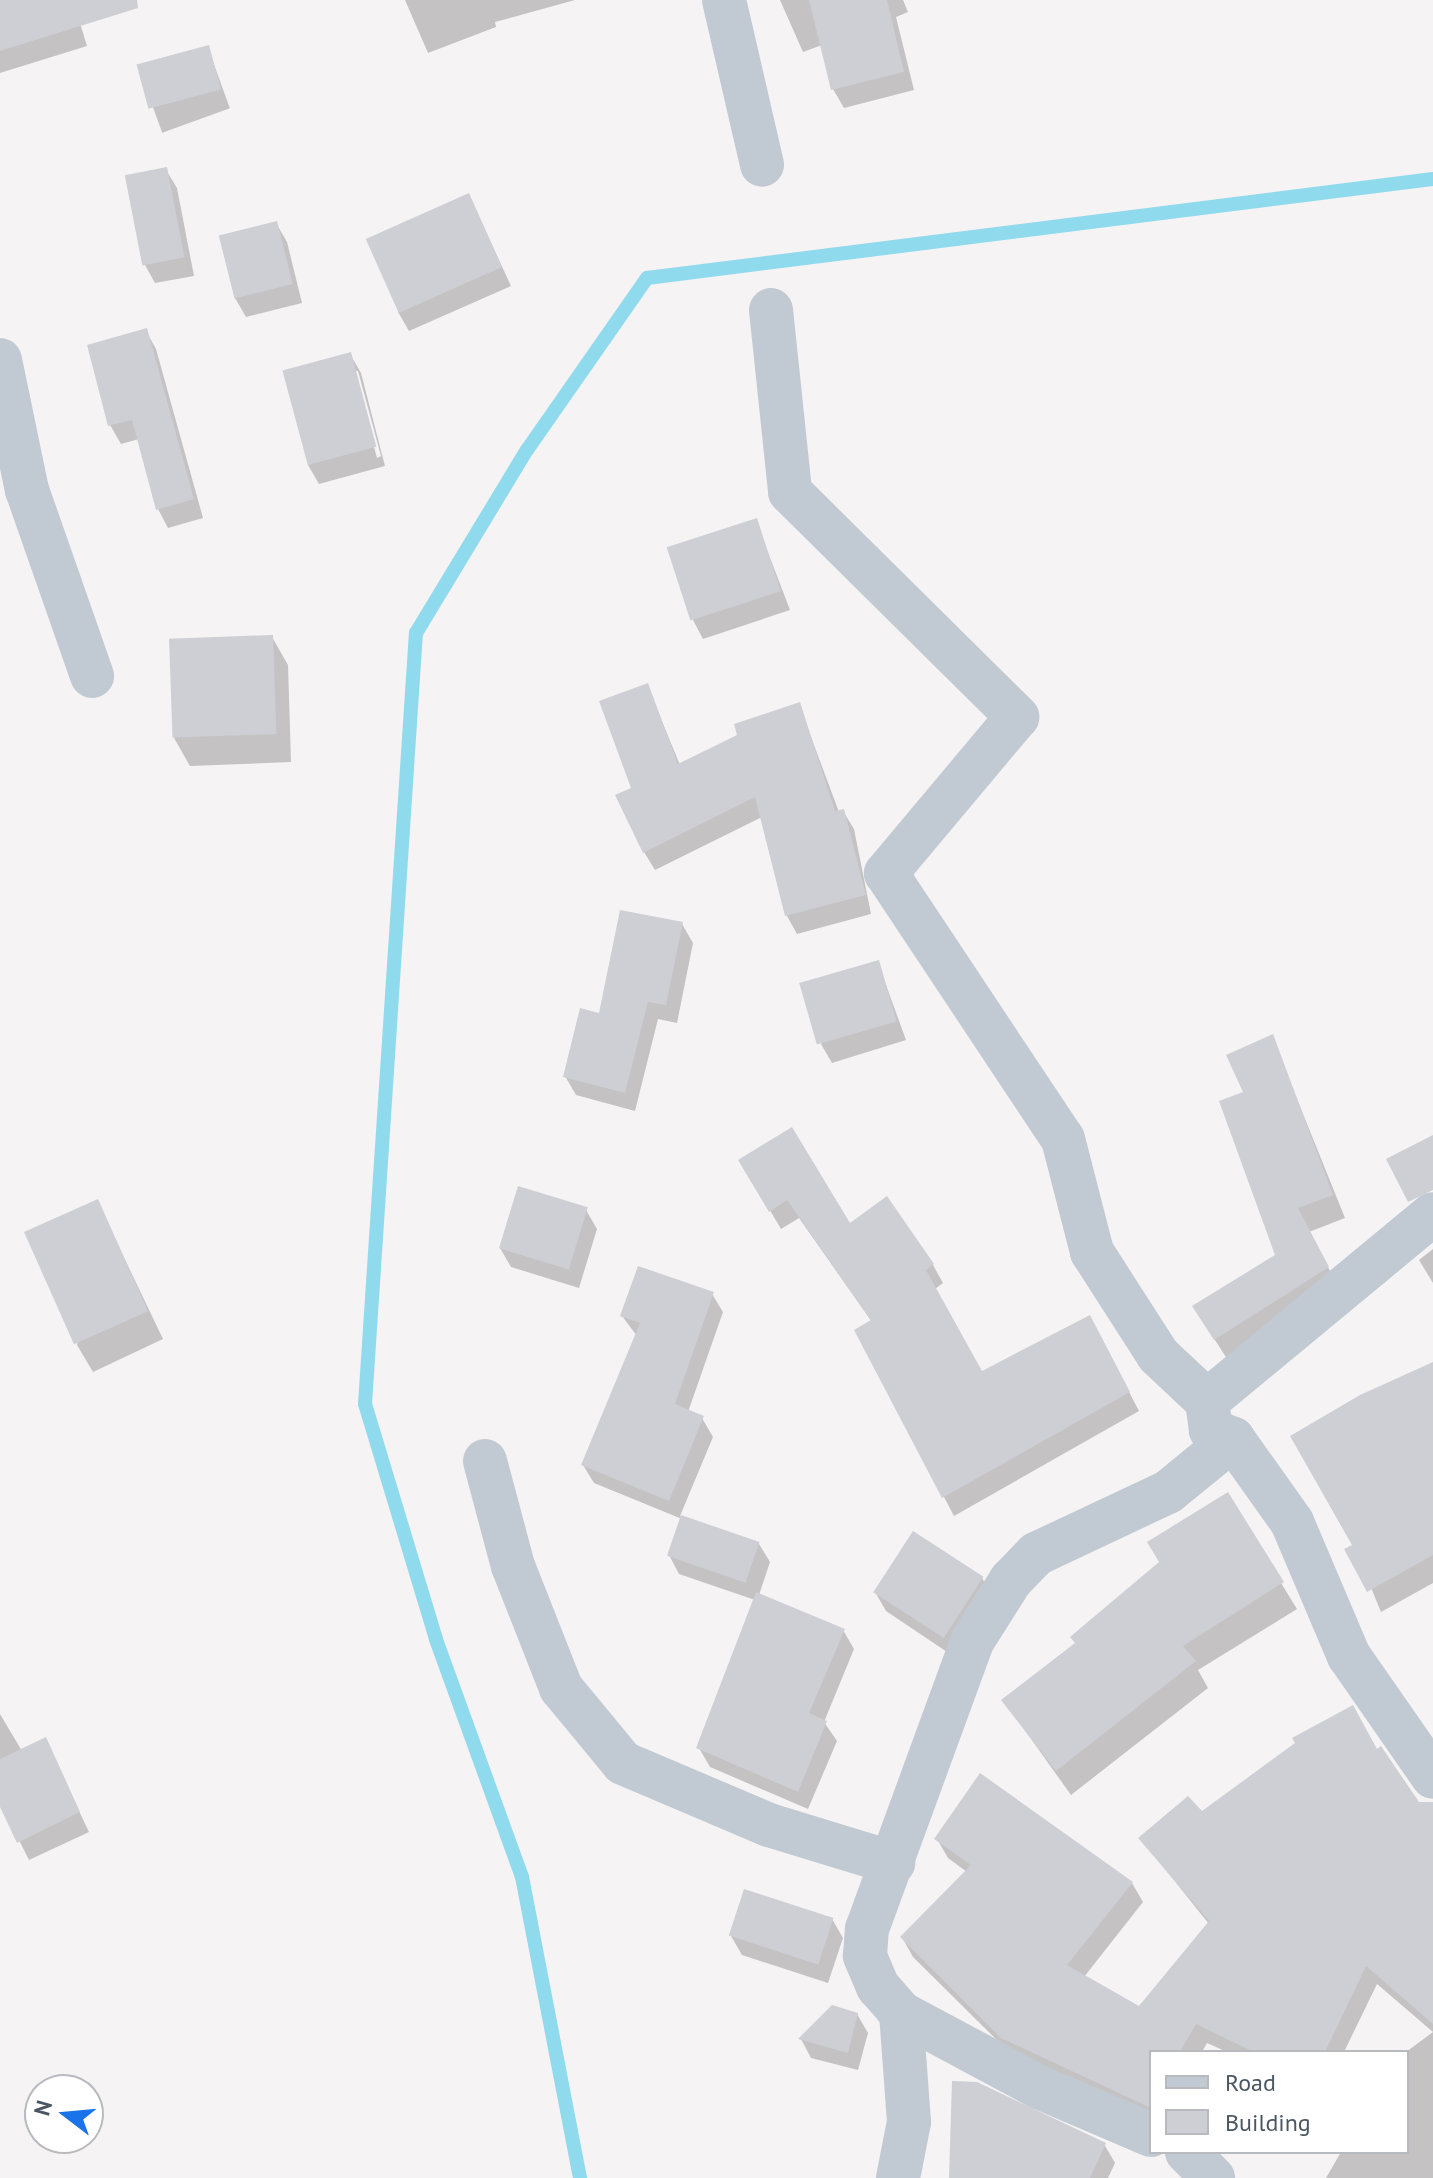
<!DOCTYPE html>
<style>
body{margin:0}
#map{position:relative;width:1433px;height:2178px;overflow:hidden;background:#f5f3f3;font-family:"PT Sans",sans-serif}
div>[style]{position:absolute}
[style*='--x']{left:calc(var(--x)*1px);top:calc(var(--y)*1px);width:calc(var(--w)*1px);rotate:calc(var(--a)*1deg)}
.shadow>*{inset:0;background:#0003;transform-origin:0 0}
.stream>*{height:14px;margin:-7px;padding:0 7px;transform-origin:7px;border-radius:7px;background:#90daee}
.building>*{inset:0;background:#cdcfd5;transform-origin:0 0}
.minor>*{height:44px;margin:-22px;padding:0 22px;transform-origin:22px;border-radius:22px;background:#c1cad2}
span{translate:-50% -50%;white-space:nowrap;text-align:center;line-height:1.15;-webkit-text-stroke:8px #fff;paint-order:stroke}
.legend{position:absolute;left:1149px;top:2050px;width:260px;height:104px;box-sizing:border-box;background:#fff;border:2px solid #b7bbc0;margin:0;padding:10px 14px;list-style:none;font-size:24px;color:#4a5661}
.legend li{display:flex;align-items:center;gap:16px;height:40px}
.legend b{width:40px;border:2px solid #b7bbc0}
.north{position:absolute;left:24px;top:2074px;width:80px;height:80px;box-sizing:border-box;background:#fff;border:2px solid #b7bbc0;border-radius:50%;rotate:286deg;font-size:22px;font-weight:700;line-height:32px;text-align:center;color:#4a5661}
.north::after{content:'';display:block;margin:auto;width:28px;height:36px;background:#1a73e8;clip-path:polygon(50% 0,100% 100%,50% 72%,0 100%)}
</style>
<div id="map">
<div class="shadow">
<i style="clip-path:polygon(0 0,73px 0,87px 46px,0 73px)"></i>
<i style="clip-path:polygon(405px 0,575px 0,495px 22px,496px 27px,428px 53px)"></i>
<i style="clip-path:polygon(780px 0,903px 0,908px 12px,896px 17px,914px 90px,844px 108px,833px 89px,822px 45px,803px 52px)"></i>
<i style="left:208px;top:48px;width:64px;height:72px;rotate:70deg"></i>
<i style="clip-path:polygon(166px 170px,177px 188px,194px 276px,155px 283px,145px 265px)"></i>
<i style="clip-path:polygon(469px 195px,511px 286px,409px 331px,398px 312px)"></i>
<i style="clip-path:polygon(276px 223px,287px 242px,302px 303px,246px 317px,235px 298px)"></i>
<i style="clip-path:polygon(146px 331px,156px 349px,203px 518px,168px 528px,158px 509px,139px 439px,121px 444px,110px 425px)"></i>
<i style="clip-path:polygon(evenodd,350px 354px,361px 373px,385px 466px,319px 484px,308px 465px,350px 354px,354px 371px,358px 371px,381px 456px,377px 458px,354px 371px)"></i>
<i style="clip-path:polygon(756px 521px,790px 610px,703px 639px,693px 620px)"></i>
<i style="clip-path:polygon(272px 637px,288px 665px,291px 762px,190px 766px,174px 738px)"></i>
<i style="clip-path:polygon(647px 685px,680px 765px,799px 705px,839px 812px,843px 811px,854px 829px,871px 914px,797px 934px,787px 916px,762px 817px,655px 870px,644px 852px,634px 789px)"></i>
<i style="clip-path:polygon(682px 924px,693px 943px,677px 1023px,658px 1019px,635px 1111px,576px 1095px,565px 1076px,601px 1015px)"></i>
<i style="clip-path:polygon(878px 963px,906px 1040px,832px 1063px,821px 1044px)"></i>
<i style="clip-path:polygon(1272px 1037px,1345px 1218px,1309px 1232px,1341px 1291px,1229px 1362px,1208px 1329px,1278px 1256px,1245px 1093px)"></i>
<i style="clip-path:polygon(741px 1161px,850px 1226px,933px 1265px,943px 1283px,935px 1289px,982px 1373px,1100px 1336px,1139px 1411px,954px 1516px,857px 1331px,872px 1322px,799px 1218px,781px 1229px)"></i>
<i style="clip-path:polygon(97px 1201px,163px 1339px,93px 1372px,77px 1345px)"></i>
<i style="clip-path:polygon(586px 1210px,597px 1229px,579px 1288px,511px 1267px,500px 1248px)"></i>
<i style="clip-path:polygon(1433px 1249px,1433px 1283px,1419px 1260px)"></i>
<i style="clip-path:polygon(712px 1294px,723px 1312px,688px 1412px,702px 1418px,713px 1437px,680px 1516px,759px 1544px,770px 1562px,759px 1595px,843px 1630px,854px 1649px,824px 1722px,837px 1741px,808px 1809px,710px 1767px,699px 1748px,755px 1600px,679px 1574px,669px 1555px,682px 1519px,594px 1483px,583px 1465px,637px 1336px,622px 1316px)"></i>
<i style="clip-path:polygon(1433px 1365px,1433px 1583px,1381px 1612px,1354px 1546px)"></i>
<i style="clip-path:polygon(1227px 1495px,1297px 1609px,1198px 1670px,1208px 1688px,1071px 1795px,1004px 1701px,1077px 1644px)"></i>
<i style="clip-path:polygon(982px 1578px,993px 1597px,956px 1658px,886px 1611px,875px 1592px)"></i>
<i style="clip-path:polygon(0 1714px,22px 1751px,45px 1740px,89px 1832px,29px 1860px,0 1802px)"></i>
<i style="clip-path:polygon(1201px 1814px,1433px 1857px,1433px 2032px,1377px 1984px,1344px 2052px,1227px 2052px,1207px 2043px,1202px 2052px,1151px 2052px,1151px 2121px,1015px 2058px,913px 1957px,902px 1937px,967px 1872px,948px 1858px,937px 1839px,1132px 1883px,1143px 1902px,1084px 1977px,1140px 2009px,1209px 1924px,1141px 1839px)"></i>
<i style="clip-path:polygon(832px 1919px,843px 1938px,828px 1983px,742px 1955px,731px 1936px)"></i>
<i style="clip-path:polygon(857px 2014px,868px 2033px,858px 2070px,811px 2058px,801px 2039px)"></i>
<i style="clip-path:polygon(1433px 2032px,1433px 2178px,1326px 2178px,1341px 2152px,1407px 2152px,1406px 2052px)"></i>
<i style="clip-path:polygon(1104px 2144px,1115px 2163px,1108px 2178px,951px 2178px)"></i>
</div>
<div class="stream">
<i style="--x:580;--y:2178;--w:307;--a:-100.9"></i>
<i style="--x:522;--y:1877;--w:253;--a:-109.9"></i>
<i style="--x:436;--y:1639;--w:245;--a:-106.8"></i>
<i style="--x:365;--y:1404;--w:773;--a:-86.22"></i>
<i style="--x:416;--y:633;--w:214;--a:-58.8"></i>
<i style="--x:527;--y:450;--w:210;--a:-55.1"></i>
<i style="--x:647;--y:278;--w:792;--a:-7.18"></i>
</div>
<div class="building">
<i style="clip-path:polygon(0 0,137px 0,138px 8px,0 51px)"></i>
<i style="clip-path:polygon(809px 0,887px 0,904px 72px,831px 90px)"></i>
<i style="left:209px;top:45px;width:46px;height:75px;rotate:75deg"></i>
<i style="left:167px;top:167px;width:92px;height:43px;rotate:79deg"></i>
<i style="left:469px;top:193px;width:81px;height:113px;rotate:66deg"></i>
<i style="left:277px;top:221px;width:65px;height:60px;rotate:76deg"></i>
<i style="clip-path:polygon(147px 328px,194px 499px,156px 510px,132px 420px,108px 426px,87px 345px)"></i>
<i style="left:351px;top:352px;width:98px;height:71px;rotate:75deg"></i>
<i style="left:757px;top:518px;width:77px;height:95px;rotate:72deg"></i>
<i style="left:273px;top:635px;width:99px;height:104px;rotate:88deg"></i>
<i style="clip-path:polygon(648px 683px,678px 764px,737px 735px,734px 724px,800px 702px,835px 811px,844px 809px,866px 895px,785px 916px,755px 797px,643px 853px,615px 795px,631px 788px,599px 701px)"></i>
<i style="clip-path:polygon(620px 910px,683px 922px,666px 1005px,648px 1002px,625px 1093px,563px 1077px,580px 1008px,599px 1013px)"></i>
<i style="left:879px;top:960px;width:64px;height:83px;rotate:74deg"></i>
<i style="clip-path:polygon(1273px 1034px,1333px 1195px,1298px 1208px,1329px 1267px,1214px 1340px,1192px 1306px,1275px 1255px,1219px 1101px,1243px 1092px,1226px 1055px)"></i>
<i style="clip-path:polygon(792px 1127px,850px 1223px,887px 1196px,934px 1264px,926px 1270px,982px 1371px,1090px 1315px,1130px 1392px,942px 1498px,854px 1330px,871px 1320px,787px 1200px,769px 1212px,738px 1160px)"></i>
<i style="clip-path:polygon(1433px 1135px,1433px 1190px,1408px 1202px,1386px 1159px)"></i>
<i style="left:518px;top:1186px;width:73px;height:65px;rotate:17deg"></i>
<i style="left:98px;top:1199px;width:123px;height:81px;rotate:66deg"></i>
<i style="clip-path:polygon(638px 1266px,714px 1292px,675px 1404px,704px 1416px,669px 1501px,581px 1465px,640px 1323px,620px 1316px)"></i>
<i style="clip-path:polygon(1433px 1362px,1433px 1555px,1367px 1592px,1344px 1549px,1352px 1545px,1290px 1436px,1360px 1395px)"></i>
<i style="clip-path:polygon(1228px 1492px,1284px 1582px,1183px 1646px,1196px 1661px,1056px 1771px,1001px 1700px,1075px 1643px,1070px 1637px,1159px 1562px,1147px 1542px)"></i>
<i style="left:681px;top:1515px;width:83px;height:43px;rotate:19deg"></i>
<i style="left:913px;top:1531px;width:84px;height:73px;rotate:33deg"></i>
<i style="clip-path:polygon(756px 1592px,845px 1629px,809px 1713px,827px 1721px,798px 1792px,696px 1748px)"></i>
<i style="clip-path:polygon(1353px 1705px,1377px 1749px,1381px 1746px,1419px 1802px,1433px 1802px,1433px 2024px,1366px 1966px,1325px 2052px,1254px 2052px,1196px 2024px,1180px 2052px,1151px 2052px,1151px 2108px,1001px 2038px,900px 1937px,971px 1865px,934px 1839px,980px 1773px,1133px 1882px,1067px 1965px,1139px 2006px,1209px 1921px,1138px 1838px,1188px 1796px,1202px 1811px,1295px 1743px,1292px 1738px)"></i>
<i style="clip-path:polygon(46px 1737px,80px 1812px,17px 1843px,0 1807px,0 1759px)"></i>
<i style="left:744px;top:1889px;width:94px;height:49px;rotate:18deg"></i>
<i style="clip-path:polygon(832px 2005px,858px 2013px,848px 2053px,798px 2039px)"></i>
<i style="clip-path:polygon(952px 2081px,977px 2082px,1106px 2143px,1090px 2178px,949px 2178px)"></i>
</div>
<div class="minor">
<i style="--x:724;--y:0;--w:169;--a:77"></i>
<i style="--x:771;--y:310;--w:183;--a:84"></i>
<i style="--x:790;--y:492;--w:320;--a:44.7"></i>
<i style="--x:1017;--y:717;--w:204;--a:130"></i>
<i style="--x:886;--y:873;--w:320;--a:56.4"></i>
<i style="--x:1063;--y:1139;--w:117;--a:75.6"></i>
<i style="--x:1092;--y:1252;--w:122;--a:57.3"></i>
<i style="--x:1158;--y:1355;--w:67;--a:43.2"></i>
<i style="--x:0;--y:360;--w:133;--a:78.3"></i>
<i style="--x:27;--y:490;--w:197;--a:70.7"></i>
<i style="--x:1233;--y:1439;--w:102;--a:54.6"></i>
<i style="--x:1292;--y:1522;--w:146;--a:67"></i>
<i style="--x:1349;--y:1656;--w:147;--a:55.2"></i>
<i style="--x:485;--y:1461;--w:109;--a:75.1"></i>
<i style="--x:513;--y:1566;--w:131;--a:68.5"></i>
<i style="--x:561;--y:1688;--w:97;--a:50.4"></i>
<i style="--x:623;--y:1763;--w:159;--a:23"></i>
<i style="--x:769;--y:1825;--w:130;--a:17"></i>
<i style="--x:1151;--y:2135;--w:122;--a:-156.8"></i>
<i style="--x:1039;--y:2087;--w:157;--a:-151.8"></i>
<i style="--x:901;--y:2013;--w:35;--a:-131"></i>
<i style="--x:878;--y:1987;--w:34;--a:-113"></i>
<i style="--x:865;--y:1956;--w:27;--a:-86"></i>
<i style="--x:867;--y:1929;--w:308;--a:-69.9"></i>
<i style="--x:973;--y:1640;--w:71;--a:-57.7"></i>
<i style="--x:1011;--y:1580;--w:36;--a:-46"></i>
<i style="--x:1036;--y:1554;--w:146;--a:-25.2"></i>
<i style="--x:1168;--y:1492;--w:84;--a:-39.2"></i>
<i style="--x:1233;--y:1439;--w:24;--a:-158"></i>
<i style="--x:1211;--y:1430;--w:29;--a:-98"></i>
<i style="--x:1207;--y:1401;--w:293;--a:-39.6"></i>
<i style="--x:1187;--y:2152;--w:37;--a:45"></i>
<i style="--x:898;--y:2178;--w:57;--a:-78.9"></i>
<i style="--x:909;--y:2122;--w:109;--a:-94.2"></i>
</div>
<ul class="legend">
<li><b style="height:10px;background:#c1cad2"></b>Road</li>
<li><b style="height:22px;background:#cdcfd5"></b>Building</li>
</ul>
<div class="north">N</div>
</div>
